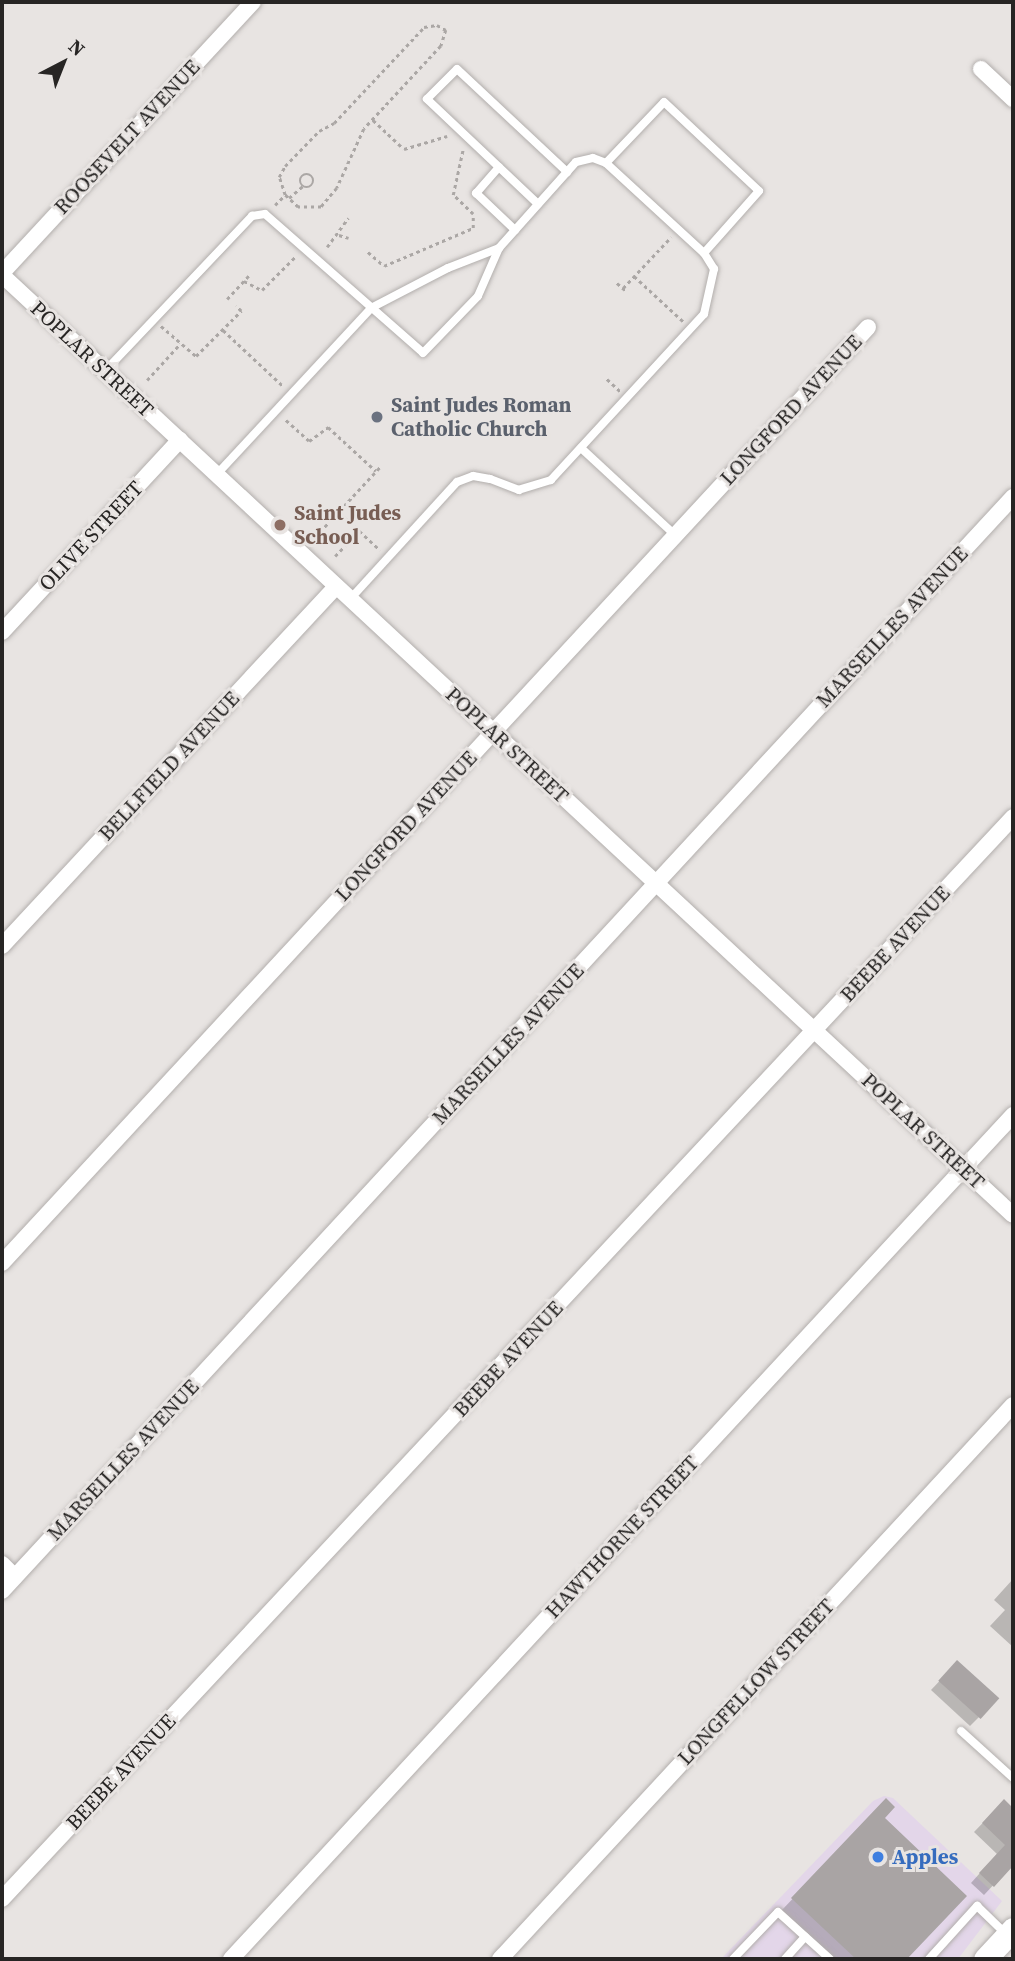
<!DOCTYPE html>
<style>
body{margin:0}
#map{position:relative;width:1015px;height:1961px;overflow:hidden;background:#e8e4e2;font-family:"Source Serif 4",serif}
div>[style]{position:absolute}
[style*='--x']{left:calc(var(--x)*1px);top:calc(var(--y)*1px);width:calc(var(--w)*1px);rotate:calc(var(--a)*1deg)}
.commercial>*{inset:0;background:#e3d6e9}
.shadow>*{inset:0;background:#0003}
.building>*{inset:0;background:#a9a4a4;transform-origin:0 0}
.path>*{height:2.5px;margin-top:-1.25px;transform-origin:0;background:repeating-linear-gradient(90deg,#aba7a5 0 3.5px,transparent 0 7px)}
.path>.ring{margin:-1.25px;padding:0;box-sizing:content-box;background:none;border:2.5px solid #aba7a5;border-radius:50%}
.roads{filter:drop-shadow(0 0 2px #b2aeac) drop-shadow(0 0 2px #b2aeac)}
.lane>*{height:8px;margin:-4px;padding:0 4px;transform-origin:4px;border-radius:4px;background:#fff}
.street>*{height:16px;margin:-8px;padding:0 8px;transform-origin:8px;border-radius:8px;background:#fff}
.secondary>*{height:23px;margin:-11.5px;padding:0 11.5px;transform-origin:11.5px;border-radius:11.5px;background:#fff}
.dots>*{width:19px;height:19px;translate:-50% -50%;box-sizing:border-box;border:4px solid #e8e4e2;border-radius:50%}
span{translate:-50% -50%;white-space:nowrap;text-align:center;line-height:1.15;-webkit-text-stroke:6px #e8e4e2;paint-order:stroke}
.street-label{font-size:21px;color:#272524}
.worship-label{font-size:21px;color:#5b616d;font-weight:700}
.left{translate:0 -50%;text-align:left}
.education-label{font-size:21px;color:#785e54;font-weight:700}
.shop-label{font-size:21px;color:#366cbe;font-weight:700}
.frame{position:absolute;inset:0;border:4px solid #272524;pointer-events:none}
.north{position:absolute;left:28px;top:28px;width:70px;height:70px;-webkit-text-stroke:5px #e8e4e2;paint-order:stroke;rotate:42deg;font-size:19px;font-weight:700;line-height:28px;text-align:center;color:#272524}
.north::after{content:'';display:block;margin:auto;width:24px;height:32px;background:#272524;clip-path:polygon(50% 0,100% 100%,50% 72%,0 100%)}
</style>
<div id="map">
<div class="commercial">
<i style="clip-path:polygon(884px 1796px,893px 1798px,1002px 1901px,958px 1959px,721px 1959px,873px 1801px)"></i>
</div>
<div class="shadow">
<i style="clip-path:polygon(1013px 1579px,1013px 1647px,990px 1626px,1005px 1610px,994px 1600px)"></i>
<i style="clip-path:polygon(949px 1671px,979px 1717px,970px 1726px,931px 1690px)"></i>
<i style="clip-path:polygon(886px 1801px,882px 1818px,964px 1896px,904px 1959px,831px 1959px,781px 1911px)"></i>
<i style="clip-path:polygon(1004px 1801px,1013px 1810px,1013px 1864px,984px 1895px,971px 1883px,997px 1854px,974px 1832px)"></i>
</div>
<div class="building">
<i style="left:957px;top:1660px;width:57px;height:28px;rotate:42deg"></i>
<i style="clip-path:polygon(886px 1798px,895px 1807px,885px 1818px,967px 1896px,907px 1959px,856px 1959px,791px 1898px)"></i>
<i style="clip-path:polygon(1004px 1799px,1013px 1808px,1013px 1866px,994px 1887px,979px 1873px,1005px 1845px,982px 1823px)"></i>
</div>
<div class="path">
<i style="--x:437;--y:25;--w:10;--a:29"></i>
<i style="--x:446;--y:30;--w:17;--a:107"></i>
<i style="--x:441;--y:46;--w:113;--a:132.9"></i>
<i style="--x:364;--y:129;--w:65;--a:114.6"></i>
<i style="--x:337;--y:188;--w:25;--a:130"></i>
<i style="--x:321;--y:207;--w:23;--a:180"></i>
<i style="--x:298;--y:207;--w:18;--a:-137"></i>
<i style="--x:285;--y:195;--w:19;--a:-108"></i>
<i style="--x:279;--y:177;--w:13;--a:-61"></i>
<i style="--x:285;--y:166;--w:49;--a:-45.8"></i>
<i style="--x:319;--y:131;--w:17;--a:-28"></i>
<i style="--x:334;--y:123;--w:132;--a:-46.8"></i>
<i style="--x:424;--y:27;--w:13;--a:-9"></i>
<i style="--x:373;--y:120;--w:42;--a:43.1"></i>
<i style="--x:404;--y:149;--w:45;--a:-16.8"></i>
<i class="ring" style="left:300px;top:174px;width:11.5px;height:11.5px"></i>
<i style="--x:289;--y:198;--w:18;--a:-41"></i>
<i style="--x:275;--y:205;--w:14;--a:-45"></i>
<i style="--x:339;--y:235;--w:10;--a:17"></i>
<i style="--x:327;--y:247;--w:36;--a:-54"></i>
<i style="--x:368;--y:252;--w:21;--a:41"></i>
<i style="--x:384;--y:266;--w:97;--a:-23.1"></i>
<i style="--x:473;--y:228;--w:14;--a:-90"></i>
<i style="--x:473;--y:214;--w:28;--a:-136"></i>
<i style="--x:453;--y:195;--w:47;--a:-77.7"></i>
<i style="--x:634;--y:276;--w:67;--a:42.6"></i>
<i style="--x:244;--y:281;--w:20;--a:27"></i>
<i style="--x:262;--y:290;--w:49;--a:-45"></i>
<i style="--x:617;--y:283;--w:11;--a:41"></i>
<i style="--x:623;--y:288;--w:70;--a:-46.7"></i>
<i style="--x:227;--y:299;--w:34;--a:-47"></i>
<i style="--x:161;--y:326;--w:46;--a:40.6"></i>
<i style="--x:196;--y:356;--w:64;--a:-45"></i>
<i style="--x:241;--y:311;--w:7;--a:-135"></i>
<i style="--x:223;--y:330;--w:81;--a:43"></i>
<i style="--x:607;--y:379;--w:18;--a:43"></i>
<i style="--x:147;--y:380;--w:49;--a:-47.5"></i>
<i style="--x:286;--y:420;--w:31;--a:42"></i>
<i style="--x:309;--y:441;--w:24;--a:-36"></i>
<i style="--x:328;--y:427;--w:65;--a:42.5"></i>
<i style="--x:339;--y:512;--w:56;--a:42.8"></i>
<i style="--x:315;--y:537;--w:96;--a:-47.1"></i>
<i style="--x:335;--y:556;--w:36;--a:-46"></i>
</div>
<div class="roads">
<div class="lane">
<i style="--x:606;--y:163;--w:84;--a:-46.4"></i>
<i style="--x:664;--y:102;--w:130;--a:43.1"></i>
<i style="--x:759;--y:191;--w:83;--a:131.6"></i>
<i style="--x:499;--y:167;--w:35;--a:131"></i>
<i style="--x:476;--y:193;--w:54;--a:43.5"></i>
<i style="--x:538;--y:204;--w:153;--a:-136.6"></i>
<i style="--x:427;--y:99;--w:42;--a:-45"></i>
<i style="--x:457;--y:69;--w:151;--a:43.1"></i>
<i style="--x:105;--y:371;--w:214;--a:-46.5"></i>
<i style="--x:252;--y:216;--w:13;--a:-9"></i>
<i style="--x:265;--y:214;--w:210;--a:41.3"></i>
<i style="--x:423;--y:353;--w:79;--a:-46"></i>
<i style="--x:478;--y:296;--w:52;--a:-66.4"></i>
<i style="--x:581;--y:448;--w:128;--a:42.8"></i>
<i style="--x:217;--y:474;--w:226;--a:-47.1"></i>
<i style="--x:371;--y:308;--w:87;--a:-27.5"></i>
<i style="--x:448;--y:268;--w:55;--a:-21.4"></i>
<i style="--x:499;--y:248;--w:115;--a:-48.2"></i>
<i style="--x:576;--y:162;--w:17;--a:-13"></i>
<i style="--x:593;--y:158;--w:14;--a:21"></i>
<i style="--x:606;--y:163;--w:133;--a:42.6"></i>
<i style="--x:704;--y:253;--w:19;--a:58"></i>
<i style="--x:714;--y:269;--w:46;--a:102.5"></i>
<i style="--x:704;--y:314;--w:226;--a:132.7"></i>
<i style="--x:551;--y:480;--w:34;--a:163"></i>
<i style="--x:519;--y:490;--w:31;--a:-159"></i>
<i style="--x:490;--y:479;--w:17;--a:-170"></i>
<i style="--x:473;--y:476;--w:17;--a:159"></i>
<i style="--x:457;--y:482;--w:159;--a:132.4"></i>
<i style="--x:961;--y:1731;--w:70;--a:42.1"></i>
<i style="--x:733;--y:1959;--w:65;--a:-46.2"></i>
<i style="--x:778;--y:1912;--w:70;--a:42.1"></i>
<i style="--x:785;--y:1959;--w:30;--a:-48"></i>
<i style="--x:929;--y:1959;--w:72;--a:-47.8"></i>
<i style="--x:977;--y:1906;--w:39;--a:44"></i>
</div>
<div class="street">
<i style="--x:981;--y:69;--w:44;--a:43.2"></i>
<i style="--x:2;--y:273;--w:369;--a:-47.2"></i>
<i style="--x:2;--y:275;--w:1380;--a:42.92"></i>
<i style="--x:2;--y:632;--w:262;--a:-47.2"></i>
<i style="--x:2;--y:946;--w:491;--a:-47.1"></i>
<i style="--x:2;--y:1263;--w:1275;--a:-47.22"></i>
<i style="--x:2;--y:1564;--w:18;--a:45"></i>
<i style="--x:2;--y:1591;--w:1490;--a:-47.26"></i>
<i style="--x:2;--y:1899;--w:1481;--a:-46.94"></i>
<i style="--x:231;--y:1959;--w:1151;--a:-47.18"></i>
<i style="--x:500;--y:1959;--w:755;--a:-47.2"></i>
</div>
<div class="secondary">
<i style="--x:985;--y:1959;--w:41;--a:-47"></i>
</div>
</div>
<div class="dots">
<i style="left:377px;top:417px;background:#6b7280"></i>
<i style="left:280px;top:525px;background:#8d6e63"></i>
<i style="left:878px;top:1857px;background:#3f7fe0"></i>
</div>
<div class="street-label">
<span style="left:127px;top:137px;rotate:-47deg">ROOSEVELT AVENUE</span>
<span style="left:92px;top:359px;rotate:43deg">POPLAR STREET</span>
<span style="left:791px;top:410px;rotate:-47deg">LONGFORD AVENUE</span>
<span style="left:91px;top:536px;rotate:-47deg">OLIVE STREET</span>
<span style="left:892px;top:627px;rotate:-47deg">MARSEILLES AVENUE</span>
<span style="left:507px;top:745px;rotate:43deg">POPLAR STREET</span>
<span style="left:169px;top:766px;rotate:-47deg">BELLFIELD AVENUE</span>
<span style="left:406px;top:826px;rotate:-47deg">LONGFORD AVENUE</span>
<span style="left:895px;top:944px;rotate:-47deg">BEEBE AVENUE</span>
<span style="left:508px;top:1044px;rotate:-47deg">MARSEILLES AVENUE</span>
<span style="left:923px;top:1131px;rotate:43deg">POPLAR STREET</span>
<span style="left:508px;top:1359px;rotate:-47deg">BEEBE AVENUE</span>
<span style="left:123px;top:1460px;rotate:-47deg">MARSEILLES AVENUE</span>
<span style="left:622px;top:1537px;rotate:-47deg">HAWTHORNE STREET</span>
<span style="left:756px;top:1682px;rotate:-47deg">LONGFELLOW STREET</span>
<span style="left:121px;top:1772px;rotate:-47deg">BEEBE AVENUE</span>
</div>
<div class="worship-label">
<span class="left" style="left:391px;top:417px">Saint Judes Roman<br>Catholic Church</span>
</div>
<div class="education-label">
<span class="left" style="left:294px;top:525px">Saint Judes<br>School</span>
</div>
<div class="shop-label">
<span class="left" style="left:892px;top:1857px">Apples</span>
</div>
<div class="frame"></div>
<div class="north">N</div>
</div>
